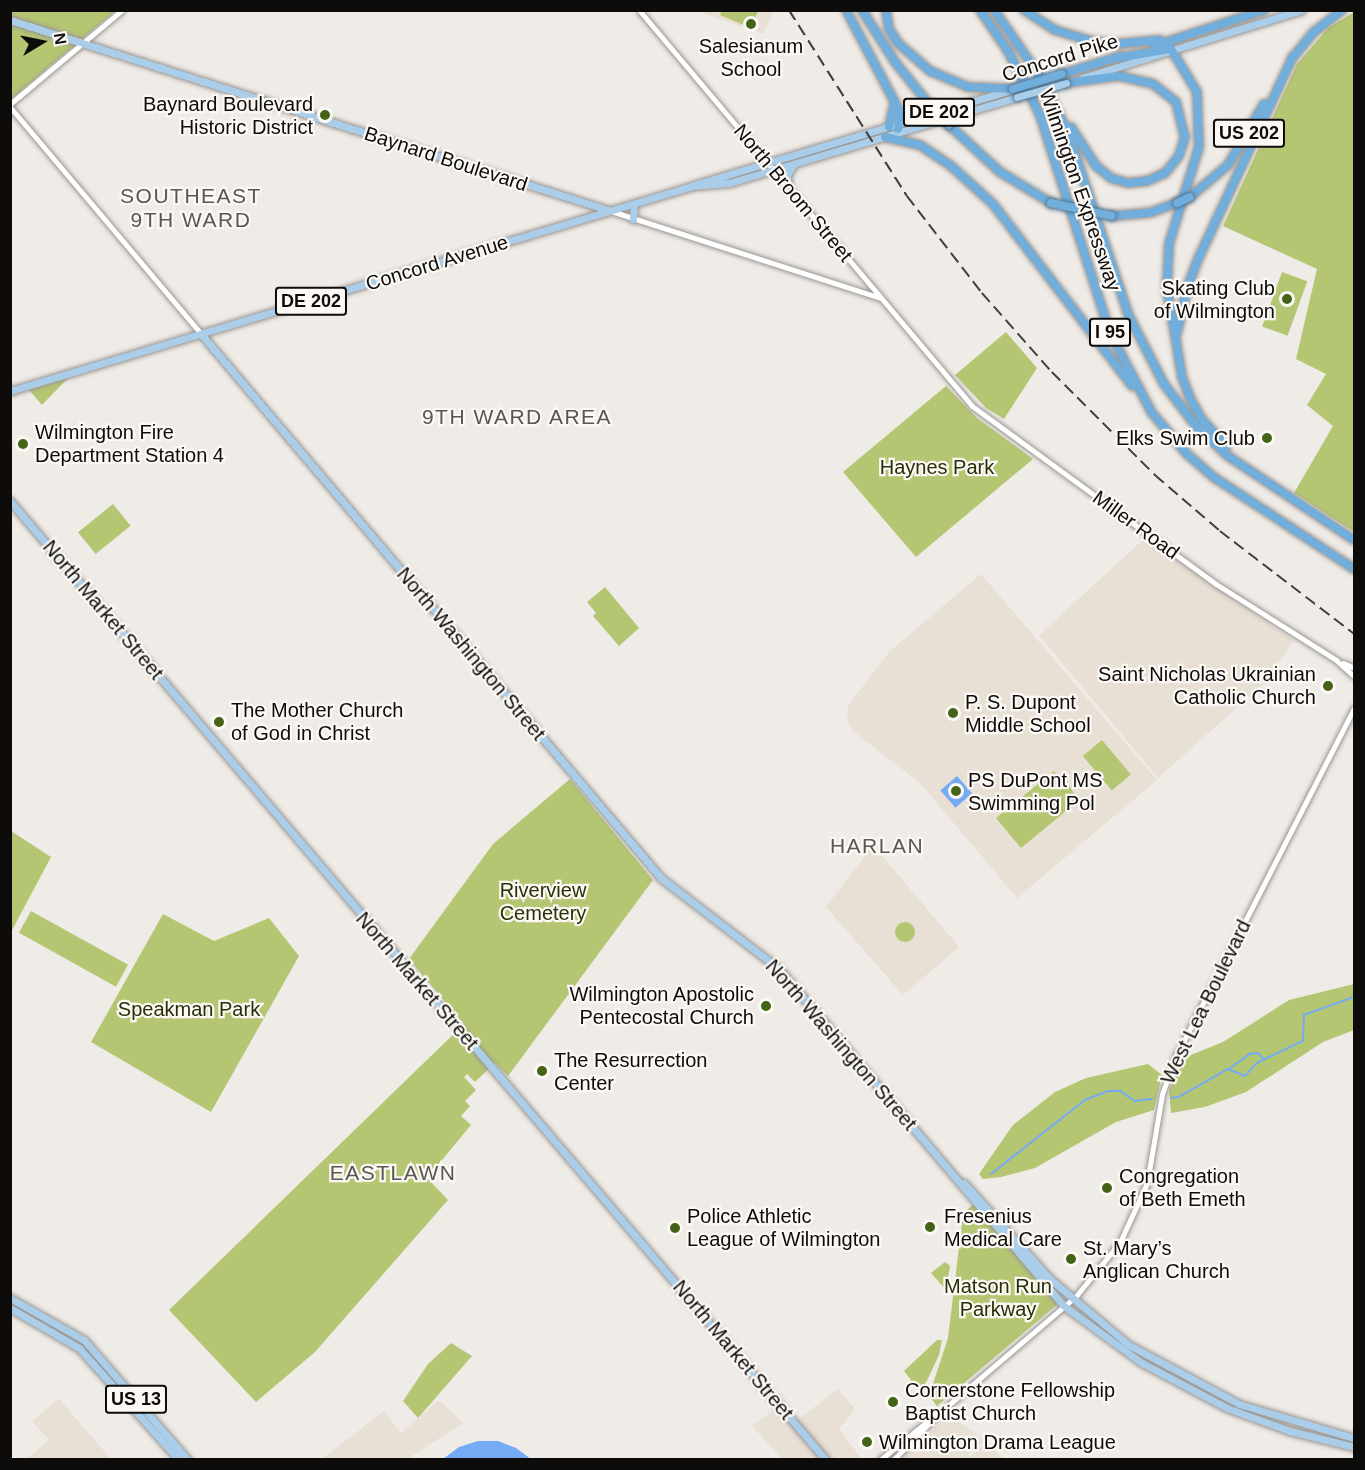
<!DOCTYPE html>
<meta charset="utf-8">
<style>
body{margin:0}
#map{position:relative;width:1365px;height:1470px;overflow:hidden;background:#efebe7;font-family:Helvetica,sans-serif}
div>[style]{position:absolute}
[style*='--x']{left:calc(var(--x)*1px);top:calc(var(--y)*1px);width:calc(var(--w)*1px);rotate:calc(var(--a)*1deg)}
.built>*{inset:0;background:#e8dfd5}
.green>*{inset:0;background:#b5c673;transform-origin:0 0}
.round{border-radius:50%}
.water>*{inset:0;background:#75abf5;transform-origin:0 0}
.stream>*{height:1.5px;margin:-0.75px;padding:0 0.75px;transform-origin:0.75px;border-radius:0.75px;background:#75abf5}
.roads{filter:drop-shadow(0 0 2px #9a9692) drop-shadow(0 0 2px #9a9692)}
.minor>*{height:5px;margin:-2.5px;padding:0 2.5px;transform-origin:2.5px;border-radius:2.5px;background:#fff}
.major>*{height:7px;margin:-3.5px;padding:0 3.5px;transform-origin:3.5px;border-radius:3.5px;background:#aaceea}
.highway>*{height:8px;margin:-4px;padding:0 4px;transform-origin:4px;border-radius:4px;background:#72aedc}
.rail>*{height:1.5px;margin-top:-0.75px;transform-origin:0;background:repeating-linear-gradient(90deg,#3f3e3c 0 12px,transparent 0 18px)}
.bridges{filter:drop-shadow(0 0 2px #4f7593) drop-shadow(0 0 2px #4f7593)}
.major-bridge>*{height:7px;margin:-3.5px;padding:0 3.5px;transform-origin:3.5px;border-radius:3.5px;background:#aaceea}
.highway-bridge>*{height:8px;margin:-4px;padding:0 4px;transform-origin:4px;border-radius:4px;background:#72aedc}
.dots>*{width:16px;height:16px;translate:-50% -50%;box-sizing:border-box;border:3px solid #fcf8f4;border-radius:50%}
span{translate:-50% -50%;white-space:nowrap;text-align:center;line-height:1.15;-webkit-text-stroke:4.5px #fcf8f4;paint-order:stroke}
.shield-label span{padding:2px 4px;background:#fcf8f4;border:2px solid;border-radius:4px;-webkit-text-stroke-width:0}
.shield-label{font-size:18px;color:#0d0c0b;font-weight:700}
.poi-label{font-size:20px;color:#0d0c0b}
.right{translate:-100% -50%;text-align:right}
.left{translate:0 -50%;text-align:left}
.street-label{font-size:20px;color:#0d0c0b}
.park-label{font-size:20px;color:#282f06}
.neighbourhood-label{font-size:21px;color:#5a5653;letter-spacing:1.5px}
.frame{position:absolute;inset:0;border:12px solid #0d0c0b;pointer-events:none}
.north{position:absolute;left:12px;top:12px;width:60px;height:60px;-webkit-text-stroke:4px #fcf8f4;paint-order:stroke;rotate:80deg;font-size:16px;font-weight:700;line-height:24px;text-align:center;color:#0d0c0b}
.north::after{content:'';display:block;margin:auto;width:21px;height:27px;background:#0d0c0b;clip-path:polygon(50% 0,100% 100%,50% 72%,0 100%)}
</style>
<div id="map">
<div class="built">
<i style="clip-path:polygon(774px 10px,763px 34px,697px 11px)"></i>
<i style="clip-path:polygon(1144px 539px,1294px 641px,1262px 685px,1158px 778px,1039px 635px)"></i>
<i style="clip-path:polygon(981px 574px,1157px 780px,1017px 898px,920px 783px,859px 736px,849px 726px,847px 715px,848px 706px,889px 652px)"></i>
<i style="clip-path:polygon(873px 845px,959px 947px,903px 995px,826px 907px)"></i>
<i style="clip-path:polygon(838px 1389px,855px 1409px,839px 1429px,862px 1459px,783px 1459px,752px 1426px,776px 1408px,791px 1425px)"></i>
<i style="clip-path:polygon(59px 1399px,111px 1459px,27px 1459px,49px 1440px,32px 1421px)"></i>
<i style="clip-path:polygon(439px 1400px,463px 1423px,407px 1459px,322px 1459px,384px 1411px,401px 1433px)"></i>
<i style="clip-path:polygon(950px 1415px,985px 1441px,964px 1459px,906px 1459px,903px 1456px)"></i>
<i style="clip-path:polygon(986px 1443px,1004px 1459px,967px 1459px)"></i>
</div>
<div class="green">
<i style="clip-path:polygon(722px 10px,758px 10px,758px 11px,751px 28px,720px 15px)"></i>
<i style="clip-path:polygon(11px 11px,115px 11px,11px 99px)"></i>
<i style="clip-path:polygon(1354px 12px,1354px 532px,1294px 493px,1333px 426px,1307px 405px,1326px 374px,1296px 359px,1317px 269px,1223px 226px,1297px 64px,1328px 28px)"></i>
<i style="left:1282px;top:272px;width:27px;height:58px;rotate:20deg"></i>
<i style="clip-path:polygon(1006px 332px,1037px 368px,1004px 419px,986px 408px,955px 375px)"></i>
<i style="clip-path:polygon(68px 378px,42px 405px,29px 390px)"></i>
<i style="clip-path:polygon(946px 386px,977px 418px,1033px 459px,916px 557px,843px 472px)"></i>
<i style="left:113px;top:504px;width:28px;height:45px;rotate:51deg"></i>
<i style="clip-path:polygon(605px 587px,639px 628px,619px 646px,593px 616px,596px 613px,587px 602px)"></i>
<i style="left:1102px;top:740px;width:45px;height:25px;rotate:50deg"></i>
<i style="clip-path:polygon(1054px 771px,1064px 783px,1067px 781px,1078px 801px,1021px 848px,996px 818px)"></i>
<i style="clip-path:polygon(570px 779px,653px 880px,508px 1076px,495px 1063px,475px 1082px,467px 1074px,464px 1077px,476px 1090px,465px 1101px,470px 1106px,461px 1116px,471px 1125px,427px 1178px,448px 1200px,315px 1352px,256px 1402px,169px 1310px,464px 1024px,409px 959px,493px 844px)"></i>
<i style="clip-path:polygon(11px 831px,51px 857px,11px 932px)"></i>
<i style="left:31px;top:911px;width:111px;height:25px;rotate:29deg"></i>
<i style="clip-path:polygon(163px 914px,214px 941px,269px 918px,299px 956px,211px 1112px,91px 1042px)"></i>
<i class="round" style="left:895px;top:922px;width:20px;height:20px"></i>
<i style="clip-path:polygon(1354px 984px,1354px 1030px,1323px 1042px,1246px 1092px,1205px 1107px,1171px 1113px,1169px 1091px,1181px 1059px,1223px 1042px,1289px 1000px)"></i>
<i style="clip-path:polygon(1148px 1064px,1162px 1075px,1154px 1110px,1116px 1122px,1035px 1168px,1001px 1177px,983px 1179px,979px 1174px,1013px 1125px,1055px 1092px,1086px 1078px)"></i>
<i style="clip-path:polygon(973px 1204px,1059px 1303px,937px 1406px,929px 1396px,948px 1338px,963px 1214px)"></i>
<i style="clip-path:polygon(945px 1262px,950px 1266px,946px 1290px,931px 1273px)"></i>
<i style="clip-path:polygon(937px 1340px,942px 1340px,939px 1355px,921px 1393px,904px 1371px)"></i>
<i style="clip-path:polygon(451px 1343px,472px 1356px,418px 1418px,403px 1401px,428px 1364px)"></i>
</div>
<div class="water">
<i style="left:957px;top:776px;width:23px;height:22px;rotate:49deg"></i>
<i style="clip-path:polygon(478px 1441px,498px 1441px,516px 1448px,531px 1459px,443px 1459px,459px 1447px)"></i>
</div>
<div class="stream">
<i style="--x:1229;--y:1069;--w:26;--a:-36"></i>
<i style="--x:1250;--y:1054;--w:8;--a:-7"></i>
<i style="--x:1258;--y:1053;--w:8;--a:45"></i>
<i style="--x:1171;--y:1098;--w:8;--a:-7"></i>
<i style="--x:1179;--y:1097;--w:56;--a:-29.7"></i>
<i style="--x:1228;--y:1069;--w:18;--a:22"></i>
<i style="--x:1245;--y:1076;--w:18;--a:-47"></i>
<i style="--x:1257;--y:1063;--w:51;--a:-25.6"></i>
<i style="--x:1303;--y:1041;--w:26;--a:-88"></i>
<i style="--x:1304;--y:1015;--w:53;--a:-19.8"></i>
<i style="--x:991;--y:1174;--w:120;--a:-38.2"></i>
<i style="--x:1085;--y:1100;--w:25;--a:-21"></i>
<i style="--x:1108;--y:1091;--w:13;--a:0"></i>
<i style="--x:1121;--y:1091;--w:17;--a:36"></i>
<i style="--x:1135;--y:1101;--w:17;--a:-7"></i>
</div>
<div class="roads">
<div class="minor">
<i style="--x:639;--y:10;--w:517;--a:49.94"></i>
<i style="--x:972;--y:406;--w:302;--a:36.1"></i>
<i style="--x:1216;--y:584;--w:142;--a:32.3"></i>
<i style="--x:1336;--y:660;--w:24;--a:42"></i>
<i style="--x:10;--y:104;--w:146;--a:-40"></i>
<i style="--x:10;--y:107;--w:297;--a:49.9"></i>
<i style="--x:611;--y:211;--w:283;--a:17.9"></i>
<i style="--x:1343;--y:663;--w:12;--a:24"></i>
<i style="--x:880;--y:1460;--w:63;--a:-39.2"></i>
<i style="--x:893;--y:1460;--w:64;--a:-45.6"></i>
<i style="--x:938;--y:1414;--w:182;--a:-40.5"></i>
<i style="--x:1076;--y:1296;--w:70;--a:-50.8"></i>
<i style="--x:1120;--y:1242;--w:65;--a:-65.4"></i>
<i style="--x:1147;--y:1183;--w:90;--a:-80.4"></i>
<i style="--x:1162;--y:1094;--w:38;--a:-70"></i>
<i style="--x:1175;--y:1058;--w:393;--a:-62.9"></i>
</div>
<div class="major">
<i style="--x:10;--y:20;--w:627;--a:17.63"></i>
<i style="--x:1082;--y:78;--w:230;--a:-17.2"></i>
<i style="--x:694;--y:185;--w:331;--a:-16.7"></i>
<i style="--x:788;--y:189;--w:14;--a:-94"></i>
<i style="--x:787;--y:175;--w:13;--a:-58"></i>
<i style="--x:633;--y:219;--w:15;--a:-86"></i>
<i style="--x:201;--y:334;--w:712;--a:49.78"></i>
<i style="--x:661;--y:878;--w:149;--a:37.6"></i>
<i style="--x:779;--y:969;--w:441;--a:49.8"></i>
<i style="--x:1064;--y:1306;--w:97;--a:36.2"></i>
<i style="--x:1142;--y:1363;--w:96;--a:27.9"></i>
<i style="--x:1227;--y:1408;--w:67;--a:20.1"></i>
<i style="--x:1290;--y:1431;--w:66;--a:14"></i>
<i style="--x:10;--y:391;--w:712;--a:-16.73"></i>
<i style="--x:692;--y:186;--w:37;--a:-5"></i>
<i style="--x:729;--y:183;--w:301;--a:-16.6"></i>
<i style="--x:10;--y:501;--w:1259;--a:49.61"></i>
<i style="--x:964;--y:1183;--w:129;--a:48.1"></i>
<i style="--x:1050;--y:1279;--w:103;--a:39.9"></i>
<i style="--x:1129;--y:1345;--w:125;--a:28.2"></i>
<i style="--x:1239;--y:1404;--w:120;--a:16.5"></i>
<i style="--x:10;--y:1298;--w:85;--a:29.6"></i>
<i style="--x:84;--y:1340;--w:159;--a:49.1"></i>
<i style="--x:10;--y:1308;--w:80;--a:30.1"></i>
<i style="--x:79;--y:1348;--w:150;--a:48.2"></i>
</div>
<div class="highway">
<i style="--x:846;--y:10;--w:115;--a:62.1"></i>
<i style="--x:900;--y:112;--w:17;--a:97"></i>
<i style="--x:862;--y:10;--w:62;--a:57.6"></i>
<i style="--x:895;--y:62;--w:59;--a:51.2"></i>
<i style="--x:886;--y:10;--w:19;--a:81"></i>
<i style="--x:889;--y:29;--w:17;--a:57"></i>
<i style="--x:898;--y:43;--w:43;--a:41.2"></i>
<i style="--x:930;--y:71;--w:41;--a:22.8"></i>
<i style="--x:968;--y:87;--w:45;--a:2.5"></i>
<i style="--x:980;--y:10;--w:50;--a:55.7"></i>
<i style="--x:1008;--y:51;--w:72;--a:63.4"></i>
<i style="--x:1040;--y:115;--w:229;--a:72.2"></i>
<i style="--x:1110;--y:333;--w:90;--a:62.3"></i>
<i style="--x:1152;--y:413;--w:54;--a:49.5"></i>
<i style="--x:1187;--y:454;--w:37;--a:41"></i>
<i style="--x:1215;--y:478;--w:166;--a:33.2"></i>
<i style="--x:994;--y:10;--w:75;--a:55.3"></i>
<i style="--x:1037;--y:72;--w:68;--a:62.7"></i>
<i style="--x:1068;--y:132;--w:194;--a:71.7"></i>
<i style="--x:1129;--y:316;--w:76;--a:62.8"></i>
<i style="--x:1164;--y:384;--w:53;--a:52.7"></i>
<i style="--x:1196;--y:426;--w:44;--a:43.2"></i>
<i style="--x:1228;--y:456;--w:151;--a:33.7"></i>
<i style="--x:1024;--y:10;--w:37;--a:33"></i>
<i style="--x:1055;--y:30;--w:37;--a:17"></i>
<i style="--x:1090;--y:41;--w:26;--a:7"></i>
<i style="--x:1116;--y:44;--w:44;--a:-5.2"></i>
<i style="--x:1154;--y:46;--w:116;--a:-18.1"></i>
<i style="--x:1117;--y:58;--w:55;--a:-9.5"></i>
<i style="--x:1171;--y:49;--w:50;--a:58.8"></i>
<i style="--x:1197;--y:92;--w:55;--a:87.9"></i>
<i style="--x:1199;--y:147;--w:102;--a:107.2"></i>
<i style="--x:1169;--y:244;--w:44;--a:92.6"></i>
<i style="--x:1167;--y:288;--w:90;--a:80.4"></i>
<i style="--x:1182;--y:377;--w:22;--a:69"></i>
<i style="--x:1190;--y:398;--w:23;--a:61"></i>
<i style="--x:1201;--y:418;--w:38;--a:49"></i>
<i style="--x:1291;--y:60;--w:36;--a:-51"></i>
<i style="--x:1314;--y:32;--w:36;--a:-38"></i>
<i style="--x:1062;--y:74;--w:62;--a:-17"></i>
<i style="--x:1066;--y:83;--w:53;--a:-7.5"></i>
<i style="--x:1119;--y:76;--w:35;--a:13"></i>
<i style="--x:1153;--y:84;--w:29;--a:38"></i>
<i style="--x:1176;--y:102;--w:36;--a:76"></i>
<i style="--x:1185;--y:137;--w:20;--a:108"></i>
<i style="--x:1179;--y:156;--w:22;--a:129"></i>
<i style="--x:1165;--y:173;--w:20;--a:156"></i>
<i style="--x:1147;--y:181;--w:19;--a:174"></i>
<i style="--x:1128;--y:183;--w:18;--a:-164"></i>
<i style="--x:1111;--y:178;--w:19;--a:-141"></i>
<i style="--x:1096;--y:166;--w:46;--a:-122.7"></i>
<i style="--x:949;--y:125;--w:69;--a:42.7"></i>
<i style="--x:1000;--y:172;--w:60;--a:31.3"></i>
<i style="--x:889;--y:127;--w:23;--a:-77"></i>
<i style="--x:885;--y:137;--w:36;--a:13"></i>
<i style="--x:920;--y:145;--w:37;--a:34"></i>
<i style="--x:951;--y:166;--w:57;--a:42.1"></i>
<i style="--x:993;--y:204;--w:229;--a:52.6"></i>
<i style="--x:1190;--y:197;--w:50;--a:-40.1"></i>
<i style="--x:1228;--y:165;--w:71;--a:-59.5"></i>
<i style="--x:1112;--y:216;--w:37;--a:-5"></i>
<i style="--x:1149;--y:213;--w:30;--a:-20"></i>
<i style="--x:1177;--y:333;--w:46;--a:-77.5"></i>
<i style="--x:1187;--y:288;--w:33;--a:-69"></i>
<i style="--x:1199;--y:257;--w:222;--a:-64.9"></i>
</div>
</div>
<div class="rail">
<i style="--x:789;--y:10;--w:220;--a:57.6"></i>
<i style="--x:907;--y:196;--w:123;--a:52.3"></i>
<i style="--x:982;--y:293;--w:106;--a:48.5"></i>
<i style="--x:1052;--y:372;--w:146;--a:45"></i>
<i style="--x:1155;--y:475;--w:86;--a:40.7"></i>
<i style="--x:1220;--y:531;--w:169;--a:37.5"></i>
</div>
<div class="bridges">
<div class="major-bridge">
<i style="--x:1017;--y:97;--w:51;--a:-15.9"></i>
</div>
<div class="highway-bridge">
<i style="--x:1013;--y:89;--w:51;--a:-17"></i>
<i style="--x:932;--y:108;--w:24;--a:45"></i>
<i style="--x:1051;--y:203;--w:62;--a:12"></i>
<i style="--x:1177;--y:203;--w:14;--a:-25"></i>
</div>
</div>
<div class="dots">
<i style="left:751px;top:24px;background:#446317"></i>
<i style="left:325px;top:115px;background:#446317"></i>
<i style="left:1287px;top:299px;background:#446317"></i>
<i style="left:1267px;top:438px;background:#446317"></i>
<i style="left:23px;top:444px;background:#446317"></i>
<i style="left:1328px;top:686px;background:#446317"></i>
<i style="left:953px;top:713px;background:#446317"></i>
<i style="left:219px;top:722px;background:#446317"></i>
<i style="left:956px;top:791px;background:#446317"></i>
<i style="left:766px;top:1006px;background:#446317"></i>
<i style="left:542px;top:1071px;background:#446317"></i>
<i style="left:1107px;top:1188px;background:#446317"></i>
<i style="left:930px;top:1227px;background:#446317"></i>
<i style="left:675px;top:1228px;background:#446317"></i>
<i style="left:1071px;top:1259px;background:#446317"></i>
<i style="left:893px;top:1402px;background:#446317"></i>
<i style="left:867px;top:1442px;background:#446317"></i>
</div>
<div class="shield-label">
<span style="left:939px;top:112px">DE 202</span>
<span style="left:1249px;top:133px">US 202</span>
<span style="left:311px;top:301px">DE 202</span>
<span style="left:1110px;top:332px">I 95</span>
<span style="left:136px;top:1399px">US 13</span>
</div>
<div class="poi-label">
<span style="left:751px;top:58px">Salesianum<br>School</span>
<span class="right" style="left:313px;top:116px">Baynard Boulevard<br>Historic District</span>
<span class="right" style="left:1275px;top:300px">Skating Club<br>of Wilmington</span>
<span class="left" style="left:35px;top:444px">Wilmington Fire<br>Department Station 4</span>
<span class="right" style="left:1255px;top:438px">Elks Swim Club</span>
<span class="right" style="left:1316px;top:686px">Saint Nicholas Ukrainian<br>Catholic Church</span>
<span class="left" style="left:965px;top:714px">P. S. Dupont<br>Middle School</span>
<span class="left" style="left:231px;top:722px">The Mother Church<br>of God in Christ</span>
<span class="left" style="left:968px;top:792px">PS DuPont MS<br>Swimming Pol</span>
<span class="right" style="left:754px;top:1006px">Wilmington Apostolic<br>Pentecostal Church</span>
<span class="left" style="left:554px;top:1072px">The Resurrection<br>Center</span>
<span class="left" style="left:1119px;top:1188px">Congregation<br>of Beth Emeth</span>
<span class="left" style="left:687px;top:1228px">Police Athletic<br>League of Wilmington</span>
<span class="left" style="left:944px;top:1228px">Fresenius<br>Medical Care</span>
<span class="left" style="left:1083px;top:1260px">St. Mary’s<br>Anglican Church</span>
<span class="left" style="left:905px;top:1402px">Cornerstone Fellowship<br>Baptist Church</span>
<span class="left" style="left:879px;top:1442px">Wilmington Drama League</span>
</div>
<div class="street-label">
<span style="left:1060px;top:58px;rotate:-17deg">Concord Pike</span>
<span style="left:446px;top:159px;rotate:18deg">Baynard Boulevard</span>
<span style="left:1080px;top:190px;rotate:71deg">Wilmington Expressway</span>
<span style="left:793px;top:193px;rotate:50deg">North Broom Street</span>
<span style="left:437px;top:263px;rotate:-17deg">Concord Avenue</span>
<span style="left:1136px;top:525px;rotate:36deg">Miller Road</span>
<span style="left:103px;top:610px;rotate:50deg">North Market Street</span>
<span style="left:471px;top:654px;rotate:50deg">North Washington Street</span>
<span style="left:417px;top:981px;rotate:49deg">North Market Street</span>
<span style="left:1206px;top:1002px;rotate:-64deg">West Lea Boulevard</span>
<span style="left:841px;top:1045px;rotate:49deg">North Washington Street</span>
<span style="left:733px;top:1350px;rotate:50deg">North Market Street</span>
</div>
<div class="park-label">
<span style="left:937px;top:467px">Haynes Park</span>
<span style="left:543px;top:902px">Riverview<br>Cemetery</span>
<span style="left:189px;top:1009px">Speakman Park</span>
<span style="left:998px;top:1298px">Matson Run<br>Parkway</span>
</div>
<div class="neighbourhood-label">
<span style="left:191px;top:208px">SOUTHEAST<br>9TH WARD</span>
<span style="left:517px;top:417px">9TH WARD AREA</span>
<span style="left:877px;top:846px">HARLAN</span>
<span style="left:393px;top:1173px">EASTLAWN</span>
</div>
<div class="frame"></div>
<div class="north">N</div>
</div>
